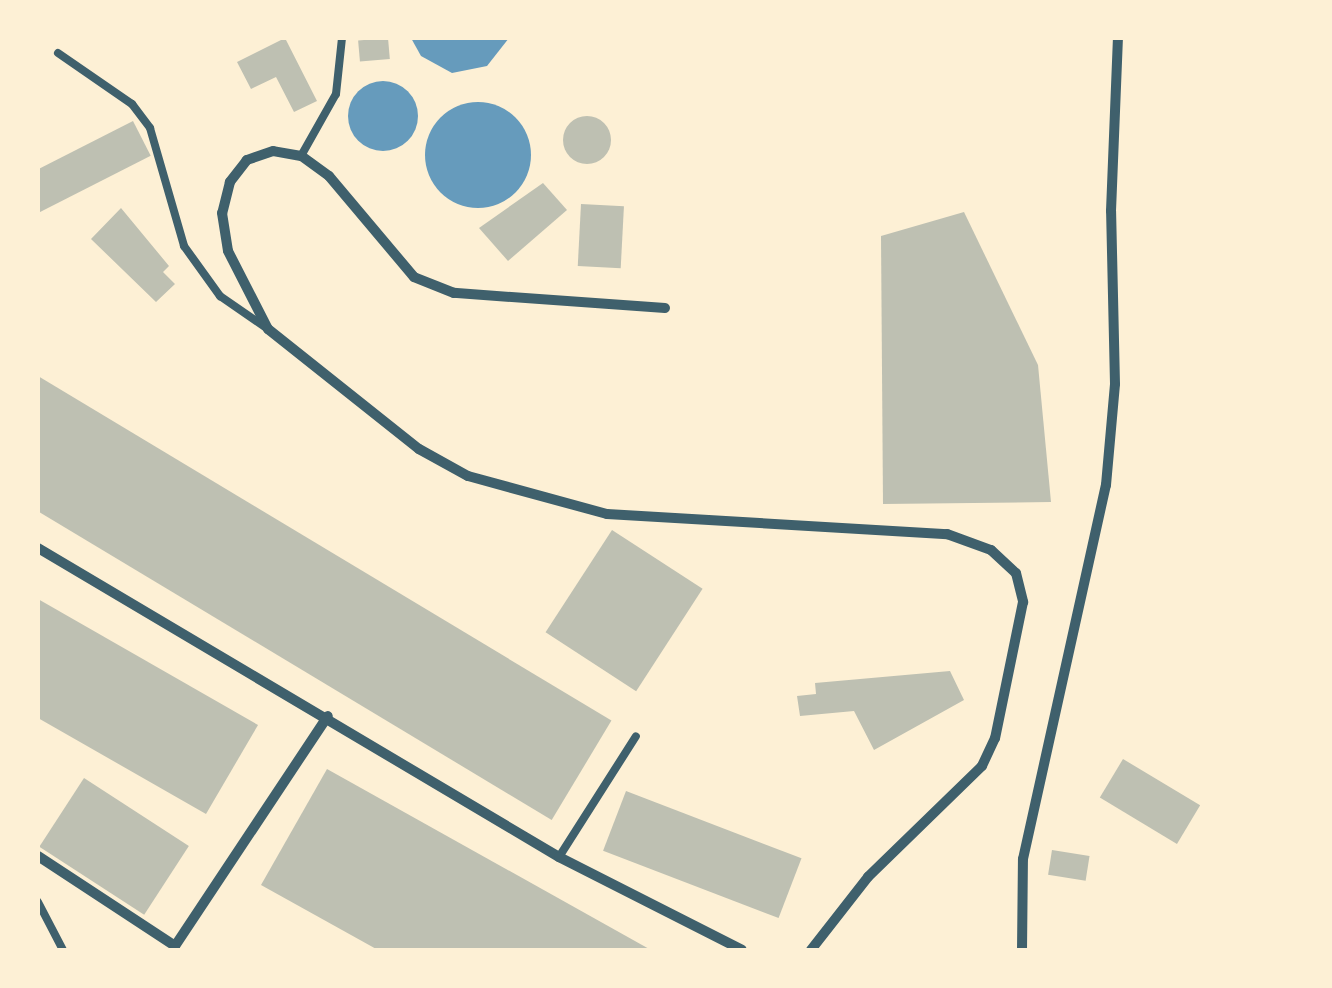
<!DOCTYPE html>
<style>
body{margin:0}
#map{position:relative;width:1332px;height:988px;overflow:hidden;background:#fdf0d5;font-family:Karla,sans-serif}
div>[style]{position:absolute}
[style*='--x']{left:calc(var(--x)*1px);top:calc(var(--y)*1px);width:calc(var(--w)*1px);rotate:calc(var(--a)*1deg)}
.water>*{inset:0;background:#669bbc}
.round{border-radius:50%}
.building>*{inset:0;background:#bec0b2;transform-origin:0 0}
.service>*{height:8px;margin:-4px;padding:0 4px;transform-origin:4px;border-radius:4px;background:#3f606c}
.minor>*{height:10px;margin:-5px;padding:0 5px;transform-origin:5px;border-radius:5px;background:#3f606c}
span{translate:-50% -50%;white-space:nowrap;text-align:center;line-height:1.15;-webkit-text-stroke:10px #fdf0d5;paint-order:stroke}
.frame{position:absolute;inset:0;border:40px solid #fdf0d5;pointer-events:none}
</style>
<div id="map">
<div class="water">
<i style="clip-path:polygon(411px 38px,509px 38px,487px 66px,452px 73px,421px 56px)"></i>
<i class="round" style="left:348px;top:81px;width:70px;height:70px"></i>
<i class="round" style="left:425px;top:102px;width:106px;height:106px"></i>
</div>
<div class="building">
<i style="clip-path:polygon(285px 38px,317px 101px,294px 112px,276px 77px,251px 89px,237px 62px)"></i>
<i style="left:388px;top:38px;width:21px;height:30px;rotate:85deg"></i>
<i class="round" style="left:563px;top:116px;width:48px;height:48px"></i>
<i style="left:133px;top:121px;width:39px;height:128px;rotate:63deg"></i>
<i style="clip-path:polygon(543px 183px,567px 210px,508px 261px,479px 228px)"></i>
<i style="left:581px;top:204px;width:43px;height:62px;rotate:3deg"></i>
<i style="clip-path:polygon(121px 208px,169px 266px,163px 272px,175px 284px,156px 302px,91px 239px)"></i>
<i style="clip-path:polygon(964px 212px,1038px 365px,1051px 502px,883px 504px,881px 236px)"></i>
<i style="left:38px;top:376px;width:669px;height:116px;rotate:31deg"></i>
<i style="left:612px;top:530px;width:108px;height:122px;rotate:33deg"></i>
<i style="clip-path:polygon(38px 599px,258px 725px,206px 814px,38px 718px)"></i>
<i style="clip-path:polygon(950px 671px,964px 700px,874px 750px,854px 711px,800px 716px,797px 696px,816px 694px,815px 683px)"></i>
<i style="left:1123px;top:759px;width:90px;height:45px;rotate:31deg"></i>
<i style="clip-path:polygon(327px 769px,651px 950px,378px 950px,261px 885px)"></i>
<i style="left:84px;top:778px;width:125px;height:82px;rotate:33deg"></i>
<i style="left:626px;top:791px;width:188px;height:64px;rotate:21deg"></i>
<i style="left:1052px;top:850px;width:38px;height:25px;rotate:9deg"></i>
</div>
<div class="service">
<i style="--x:58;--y:53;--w:90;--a:34.6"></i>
<i style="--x:132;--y:104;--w:30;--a:53"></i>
<i style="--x:150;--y:128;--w:123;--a:73.9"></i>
<i style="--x:184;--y:246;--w:62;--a:54.2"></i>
<i style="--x:220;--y:296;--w:55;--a:34.6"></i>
<i style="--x:301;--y:156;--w:71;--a:-60.6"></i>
<i style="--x:336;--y:94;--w:56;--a:-83.9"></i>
<i style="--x:559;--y:857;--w:143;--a:-57.5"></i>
<i style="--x:38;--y:902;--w:54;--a:62.5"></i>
</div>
<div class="minor">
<i style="--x:665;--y:308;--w:212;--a:-175.9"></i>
<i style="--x:454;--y:293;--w:43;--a:-158.2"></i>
<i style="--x:414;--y:277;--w:132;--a:-130.1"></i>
<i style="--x:329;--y:176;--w:34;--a:-144"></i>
<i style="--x:301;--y:156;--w:28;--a:-170"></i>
<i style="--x:273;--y:151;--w:28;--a:161"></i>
<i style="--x:247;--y:160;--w:28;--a:128"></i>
<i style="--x:230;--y:182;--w:32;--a:104"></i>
<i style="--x:222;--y:213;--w:38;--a:81"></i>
<i style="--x:228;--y:251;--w:88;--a:62.9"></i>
<i style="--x:268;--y:329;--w:193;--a:38.5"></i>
<i style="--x:419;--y:449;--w:56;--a:28.9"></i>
<i style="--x:468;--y:476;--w:144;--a:15.3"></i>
<i style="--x:607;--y:514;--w:341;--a:3.4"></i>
<i style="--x:947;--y:534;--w:47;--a:20"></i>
<i style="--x:991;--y:550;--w:34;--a:43"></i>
<i style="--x:1016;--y:573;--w:30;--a:76"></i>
<i style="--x:1023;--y:602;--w:139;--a:101.6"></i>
<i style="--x:995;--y:738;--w:31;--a:115"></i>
<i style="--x:982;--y:766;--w:159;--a:135.8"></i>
<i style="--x:868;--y:877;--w:93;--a:128"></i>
<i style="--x:38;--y:548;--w:606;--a:30.67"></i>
<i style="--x:559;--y:857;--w:205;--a:26.9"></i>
<i style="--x:38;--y:856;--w:164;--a:33.3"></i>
<i style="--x:175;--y:946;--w:276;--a:-56.4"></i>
<i style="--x:1022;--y:950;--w:91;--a:-89.4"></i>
<i style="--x:1023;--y:859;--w:383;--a:-77.5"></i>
<i style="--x:1106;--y:485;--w:101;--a:-84.9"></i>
<i style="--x:1115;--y:384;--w:173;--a:-91.3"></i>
<i style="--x:1111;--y:211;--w:173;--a:-87.7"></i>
</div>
<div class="frame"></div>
</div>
